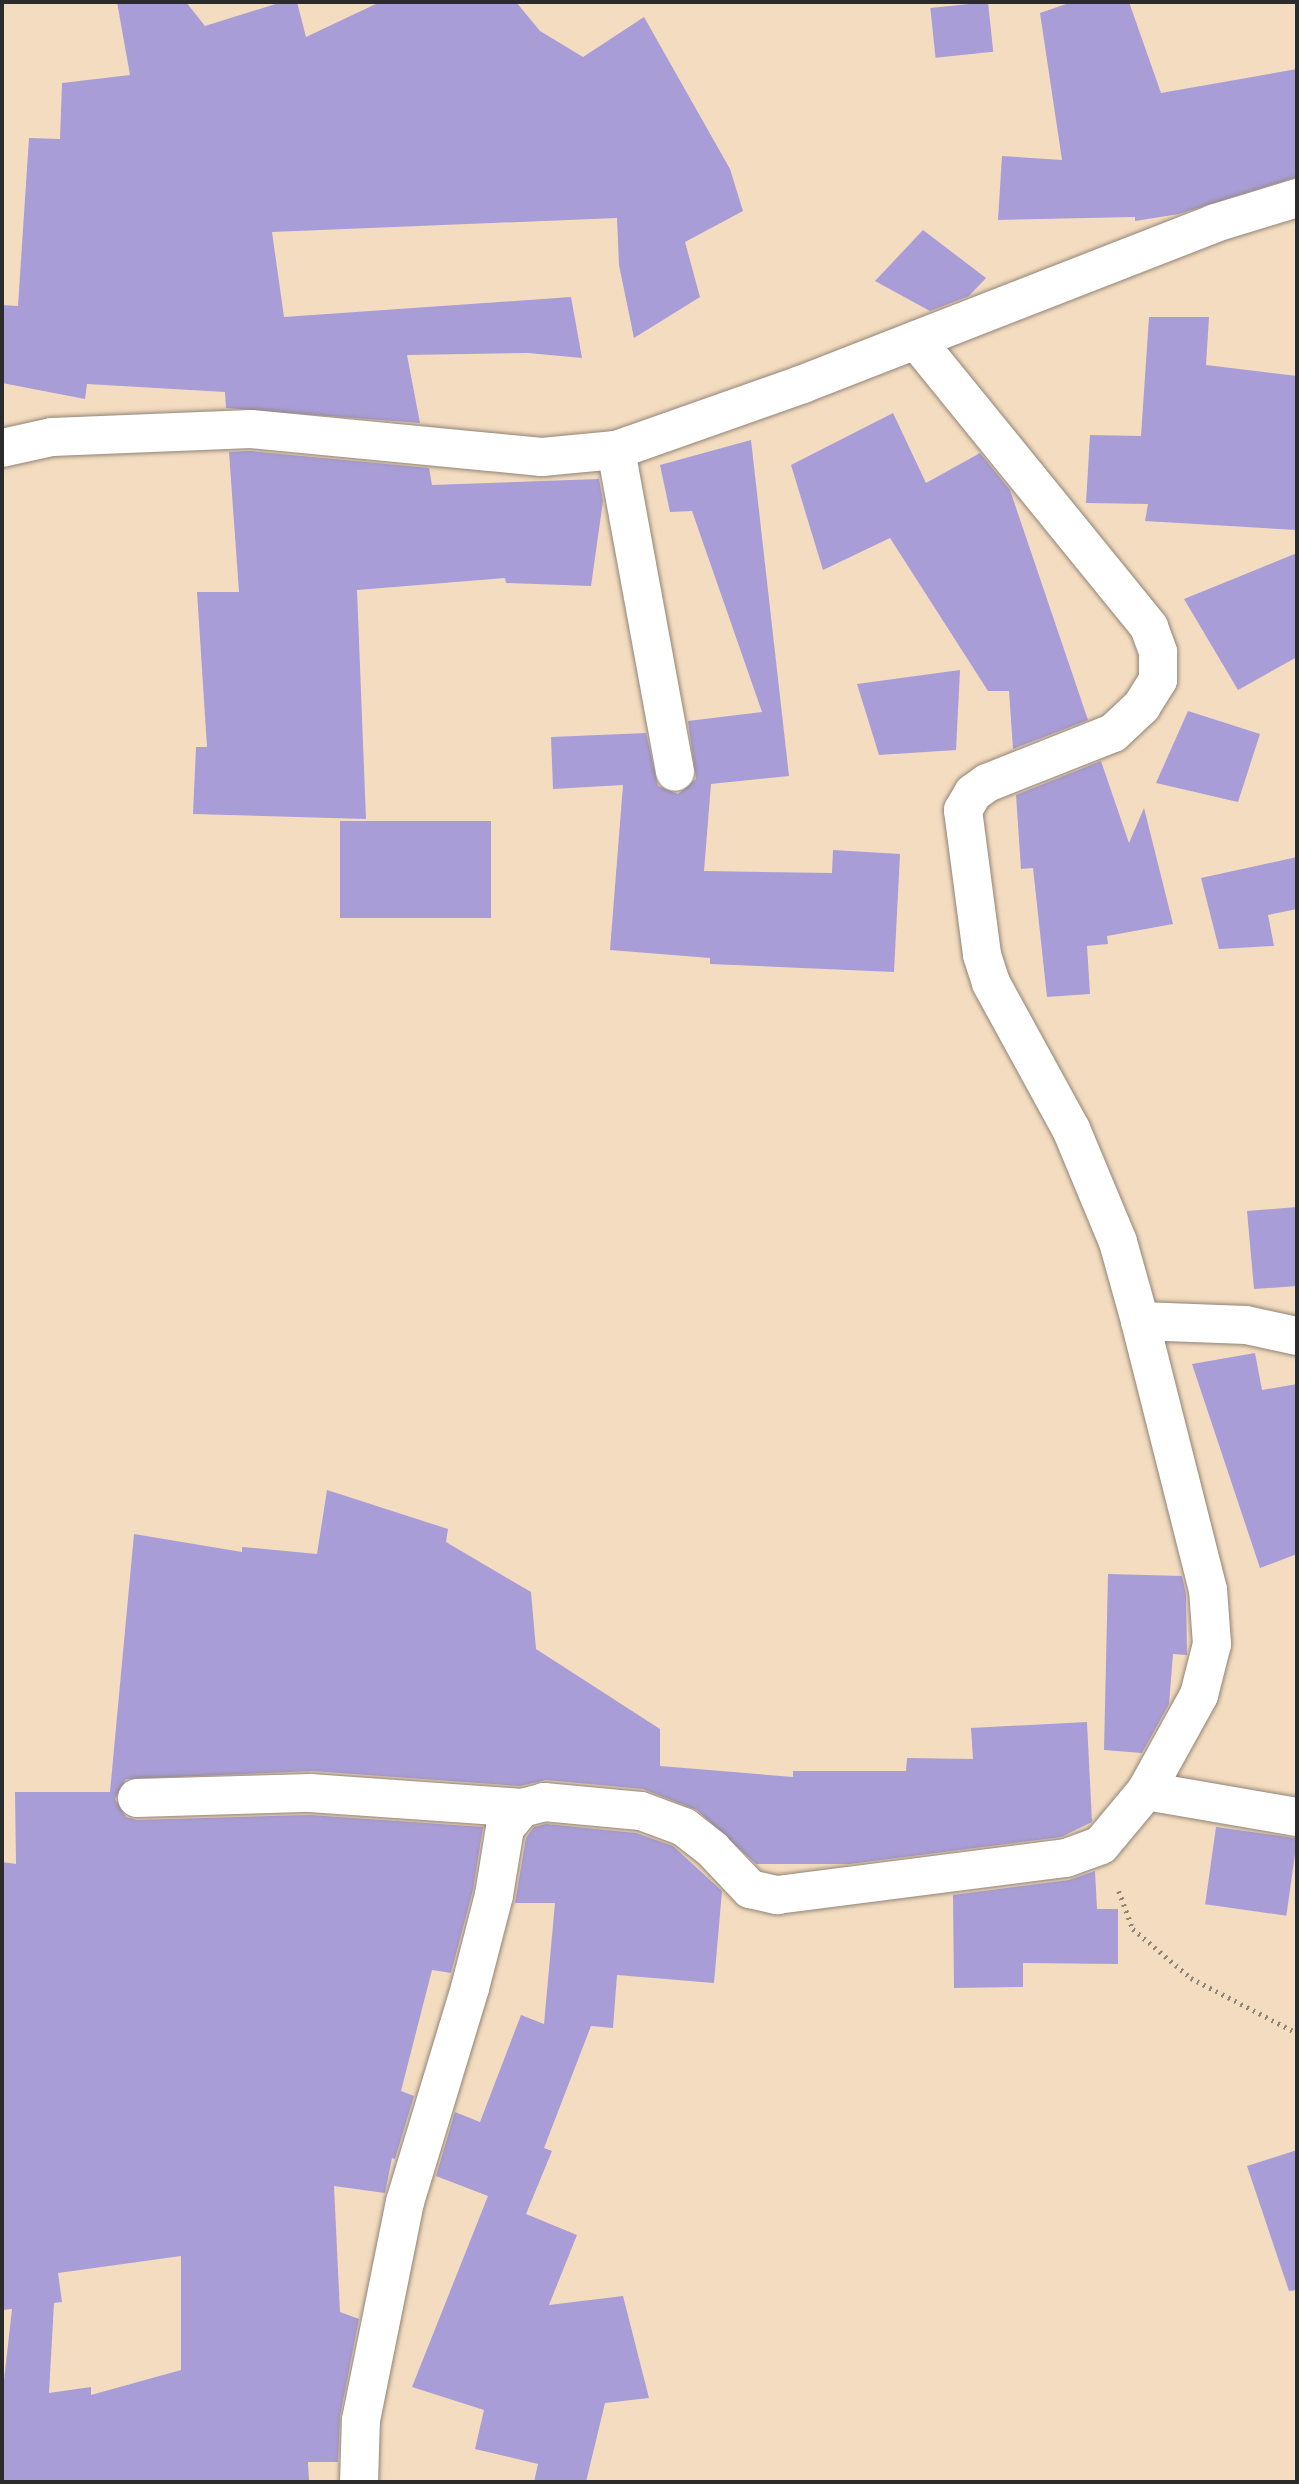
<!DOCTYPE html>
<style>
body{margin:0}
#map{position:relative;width:1299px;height:2484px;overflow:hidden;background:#f4dcc0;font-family:"Comic Neue",sans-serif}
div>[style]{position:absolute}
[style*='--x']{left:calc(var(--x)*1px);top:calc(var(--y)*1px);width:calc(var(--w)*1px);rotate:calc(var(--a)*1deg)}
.building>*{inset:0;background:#a99dd7;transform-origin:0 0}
.path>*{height:4.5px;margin-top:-2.25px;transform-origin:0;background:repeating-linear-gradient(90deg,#908476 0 2px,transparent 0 7px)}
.roads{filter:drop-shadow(0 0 2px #908476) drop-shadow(0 0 2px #908476)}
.street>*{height:38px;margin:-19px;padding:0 19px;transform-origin:19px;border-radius:19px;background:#fff}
span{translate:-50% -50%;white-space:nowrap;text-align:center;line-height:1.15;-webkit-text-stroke:7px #fdfcf7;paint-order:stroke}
.frame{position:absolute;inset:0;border:4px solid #2b2b2b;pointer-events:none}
</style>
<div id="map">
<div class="building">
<i style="clip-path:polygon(117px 2px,186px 2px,205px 26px,282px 2px,297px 2px,306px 37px,380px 2px,516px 2px,540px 31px,583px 57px,644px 17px,730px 169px,743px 211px,685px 242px,700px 297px,634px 338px,619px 265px,617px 218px,272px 232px,284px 317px,571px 297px,582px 358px,528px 353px,407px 355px,420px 423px,226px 408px,225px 392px,87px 384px,85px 399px,2px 383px,2px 305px,18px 306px,29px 138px,60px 139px,62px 83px,130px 75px)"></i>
<i style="left:988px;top:2px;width:50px;height:58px;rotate:84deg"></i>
<i style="clip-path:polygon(1072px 2px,1129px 2px,1161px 93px,1297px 69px,1297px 177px,1179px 214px,1135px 221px,1135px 217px,998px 220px,1002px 156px,1062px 160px,1040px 13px)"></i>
<i style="clip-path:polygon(923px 230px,986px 278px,969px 296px,930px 311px,875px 281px)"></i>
<i style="clip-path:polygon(1149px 317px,1209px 317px,1206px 365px,1297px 376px,1297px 530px,1145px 521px,1148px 504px,1086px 503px,1090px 435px,1141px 436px)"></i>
<i style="clip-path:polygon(893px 413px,926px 483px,980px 453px,1010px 490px,1088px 720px,1013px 749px,1009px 691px,988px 691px,890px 538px,823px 570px,791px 465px)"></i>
<i style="clip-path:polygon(751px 440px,789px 776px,711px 784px,704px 871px,832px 873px,833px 850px,900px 854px,894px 972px,710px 964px,710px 958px,610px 950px,623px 785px,553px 789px,551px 737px,646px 733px,658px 786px,678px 794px,696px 779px,688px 721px,762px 712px,692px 511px,670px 512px,660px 465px)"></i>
<i style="clip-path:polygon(250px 451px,429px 468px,432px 485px,599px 479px,603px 501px,591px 586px,506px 583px,505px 578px,357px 590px,366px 819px,193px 814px,196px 747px,207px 747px,197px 592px,239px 592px,229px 452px)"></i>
<i style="clip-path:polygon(1297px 553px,1297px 657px,1238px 690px,1184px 599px)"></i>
<i style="clip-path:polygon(960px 670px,956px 750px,879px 755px,857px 684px)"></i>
<i style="clip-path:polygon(1188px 711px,1260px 734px,1238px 802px,1156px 783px)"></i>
<i style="clip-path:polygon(1101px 761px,1129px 843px,1144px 808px,1173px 924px,1107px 936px,1108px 944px,1087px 946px,1090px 994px,1047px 997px,1033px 868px,1021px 869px,1016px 795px)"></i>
<i style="left:340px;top:821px;width:151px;height:97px"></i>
<i style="clip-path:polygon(1297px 857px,1297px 909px,1268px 915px,1274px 946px,1219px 949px,1201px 878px)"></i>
<i style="clip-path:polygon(1297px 1207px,1297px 1286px,1254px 1289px,1247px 1211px)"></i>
<i style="clip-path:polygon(1255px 1353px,1262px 1390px,1297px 1384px,1297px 1554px,1260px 1568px,1192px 1364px)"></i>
<i style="clip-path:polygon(evenodd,327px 1490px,448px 1529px,446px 1542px,531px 1592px,536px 1649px,660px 1729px,660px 1766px,793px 1777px,793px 1771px,906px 1771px,907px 1758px,973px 1759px,971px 1728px,1087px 1722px,1092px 1822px,1061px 1837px,850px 1864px,756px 1864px,697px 1810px,643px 1789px,546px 1780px,520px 1786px,312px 1771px,126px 1779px,115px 1799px,126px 1817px,137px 1820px,310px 1815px,483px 1827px,473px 1890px,451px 1973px,432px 1970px,401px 2091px,414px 2096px,395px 2159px,392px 2158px,385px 2193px,334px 2186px,340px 2312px,359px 2319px,340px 2416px,338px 2462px,308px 2462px,309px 2482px,2px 2480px,2px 2398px,12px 2309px,2px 2310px,2px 1862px,16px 1864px,15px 1792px,110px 1792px,134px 1534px,242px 1552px,242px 1547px,317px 1554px,327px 1490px,181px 2256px,181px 2370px,91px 2395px,91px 2387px,49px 2393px,54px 2303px,62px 2302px,58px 2273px,181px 2256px)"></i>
<i style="clip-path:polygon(1108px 1574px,1182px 1576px,1186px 1594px,1187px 1655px,1173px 1654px,1169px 1704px,1142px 1753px,1104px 1750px)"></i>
<i style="clip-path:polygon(546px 1824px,636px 1833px,673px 1846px,722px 1891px,714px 1983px,617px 1975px,613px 2028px,591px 2026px,544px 2148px,552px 2151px,526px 2214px,577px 2235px,549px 2305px,623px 2296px,649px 2398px,605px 2403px,586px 2482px,534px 2482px,538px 2464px,475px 2449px,484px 2410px,412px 2387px,488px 2196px,436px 2176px,455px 2112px,480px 2122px,521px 2015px,544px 2024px,555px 1903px,515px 1903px,526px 1838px,534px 1827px)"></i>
<i style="left:1216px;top:1827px;width:82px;height:78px;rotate:8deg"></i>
<i style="clip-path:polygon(1095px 1871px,1097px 1909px,1118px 1909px,1118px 1964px,1023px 1963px,1023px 1987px,954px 1988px,953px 1895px,1069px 1880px)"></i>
<i style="clip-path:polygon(1297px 2150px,1297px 2290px,1289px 2291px,1247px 2166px)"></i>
</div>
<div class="path">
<i style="--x:1119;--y:1891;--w:40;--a:69.8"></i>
<i style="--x:1133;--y:1929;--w:76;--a:40.2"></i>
<i style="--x:1191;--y:1978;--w:119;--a:27.4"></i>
</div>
<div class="roads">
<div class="street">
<i style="--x:916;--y:340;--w:370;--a:50.9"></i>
<i style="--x:1149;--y:627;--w:27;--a:70"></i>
<i style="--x:1158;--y:652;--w:28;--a:90"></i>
<i style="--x:1158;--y:680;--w:31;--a:122"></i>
<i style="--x:1142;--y:706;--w:40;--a:137"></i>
<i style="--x:1113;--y:733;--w:136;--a:158.4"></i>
<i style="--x:987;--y:783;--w:17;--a:144"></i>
<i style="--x:973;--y:793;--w:20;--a:120"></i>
<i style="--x:963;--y:810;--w:146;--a:82.5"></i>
<i style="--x:982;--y:955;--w:29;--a:72"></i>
<i style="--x:991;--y:983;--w:166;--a:61.3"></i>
<i style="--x:1071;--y:1129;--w:122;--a:67.4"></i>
<i style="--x:1118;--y:1242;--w:82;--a:74.4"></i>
<i style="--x:1140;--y:1321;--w:106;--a:2.2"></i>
<i style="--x:1246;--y:1325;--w:52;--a:12.2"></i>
<i style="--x:2;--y:448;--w:51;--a:-12.4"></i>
<i style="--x:52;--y:437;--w:199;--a:-2.3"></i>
<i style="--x:251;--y:429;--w:292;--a:5.5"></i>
<i style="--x:542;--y:457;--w:74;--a:-5.4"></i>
<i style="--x:616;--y:450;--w:198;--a:-19.4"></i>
<i style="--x:803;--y:384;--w:442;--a:-21.3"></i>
<i style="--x:1215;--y:223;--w:86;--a:-17"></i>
<i style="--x:616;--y:450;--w:327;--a:79.6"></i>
<i style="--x:1146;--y:1791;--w:153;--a:9.8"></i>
<i style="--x:137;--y:1798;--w:173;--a:-1.7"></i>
<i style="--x:310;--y:1793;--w:213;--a:4"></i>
<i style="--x:359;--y:2482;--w:62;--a:-88.2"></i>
<i style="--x:361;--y:2420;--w:222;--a:-78.6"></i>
<i style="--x:405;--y:2202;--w:224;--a:-73.1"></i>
<i style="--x:470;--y:1988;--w:96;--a:-75.5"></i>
<i style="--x:494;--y:1895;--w:68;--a:-80.7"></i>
<i style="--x:505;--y:1828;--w:26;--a:-50"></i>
<i style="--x:522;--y:1808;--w:23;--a:-15"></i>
<i style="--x:544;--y:1802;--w:97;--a:5.3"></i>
<i style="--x:641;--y:1811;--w:46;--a:20.4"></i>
<i style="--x:684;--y:1827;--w:37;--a:38"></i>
<i style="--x:713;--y:1850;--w:54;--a:46.5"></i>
<i style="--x:750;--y:1889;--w:28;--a:13"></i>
<i style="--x:777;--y:1895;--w:291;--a:-7.3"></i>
<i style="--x:1066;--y:1858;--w:37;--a:-20"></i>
<i style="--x:1101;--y:1845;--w:70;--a:-50.2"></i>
<i style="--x:1146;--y:1791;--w:110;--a:-61.1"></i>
<i style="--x:1199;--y:1695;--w:53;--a:-75.7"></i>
<i style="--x:1212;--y:1644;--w:54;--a:-94.2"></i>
<i style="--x:1208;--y:1590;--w:277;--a:-104.2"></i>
</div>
</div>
<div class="frame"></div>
</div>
